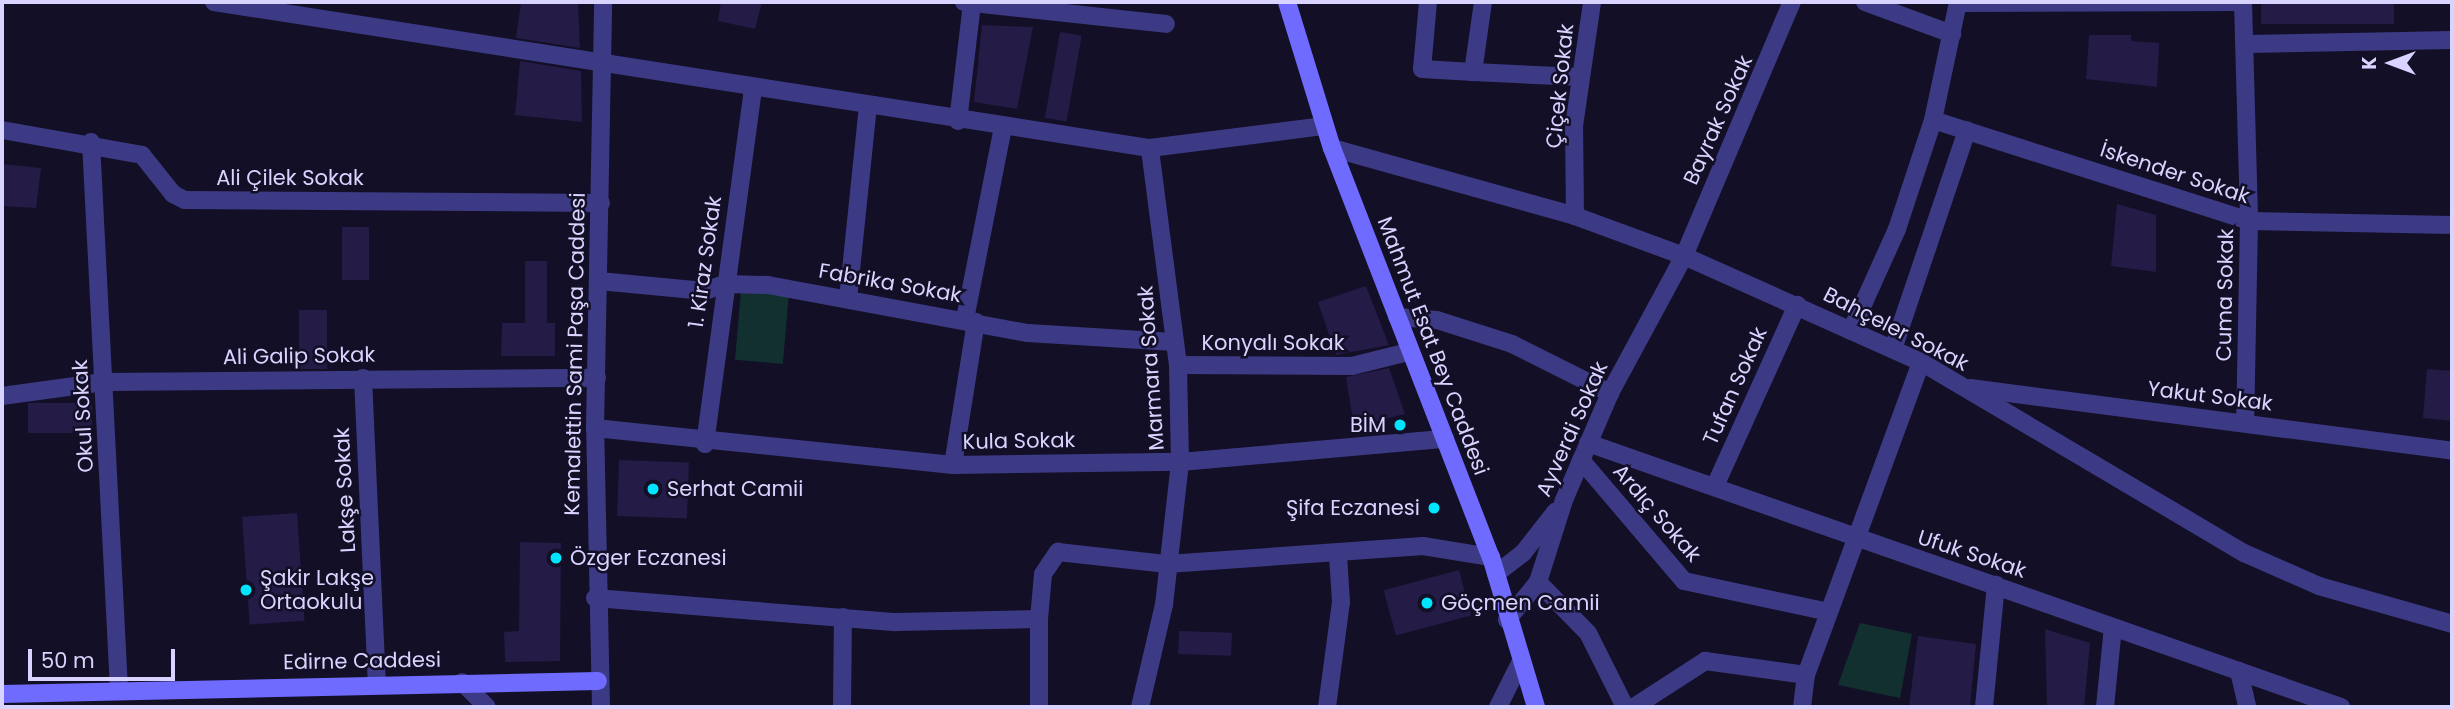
<!DOCTYPE html>
<meta charset="utf-8">
<style>
body{margin:0}
#map{position:relative;width:2454px;height:709px;overflow:hidden;background:#130f26;font-family:Poppins,sans-serif}
div>[style]{position:absolute}
[style*='--x']{left:calc(var(--x)*1px);top:calc(var(--y)*1px);width:calc(var(--w)*1px);rotate:calc(var(--a)*1deg)}
.green>*{inset:0;background:#12302f;transform-origin:0 0}
.building>*{inset:0;background:#241b47;transform-origin:0 0}
.street>*{height:18px;margin:-9px;padding:0 9px;transform-origin:9px;border-radius:9px;background:#3d3a85}
.secondary>*{height:18px;margin:-9px;padding:0 9px;transform-origin:9px;border-radius:9px;background:#6f6bff}
.dots>*{width:19px;height:19px;translate:-50% -50%;box-sizing:border-box;border:4px solid #130f26;border-radius:50%}
span{translate:-50% -50%;white-space:nowrap;text-align:center;line-height:1.15;-webkit-text-stroke:5px #130f26;paint-order:stroke}
.street-label{font-size:21px;color:#d9d4ff}
.poi-label{font-size:21px;color:#d9d4ff}
.right{translate:-100% -50%;text-align:right}
.left{translate:0 -50%;text-align:left}
.frame{position:absolute;inset:0;border:4px solid #d9d4ff;pointer-events:none}
.north{position:absolute;left:2356px;top:28px;width:70px;height:70px;-webkit-text-stroke:5px #130f26;paint-order:stroke;rotate:270deg;font-size:19px;font-weight:700;line-height:28px;text-align:center;color:#d9d4ff}
.north::after{content:'';display:block;margin:auto;width:24px;height:32px;background:#d9d4ff;clip-path:polygon(50% 0,100% 100%,50% 72%,0 100%)}
.scale{position:absolute;left:28px;top:649px;width:147px;height:32px;box-sizing:border-box;border:4px solid #d9d4ff;border-top:0;padding-left:9px;font-size:21px;line-height:24px;white-space:nowrap;color:#d9d4ff;-webkit-text-stroke:5px #130f26;paint-order:stroke}
</style>
<div id="map">
<div class="green">
<i style="left:741px;top:291px;width:48px;height:69px;rotate:5deg"></i>
<i style="clip-path:polygon(1860px 623px,1912px 634px,1900px 698px,1838px 685px)"></i>
</div>
<div class="building">
<i style="clip-path:polygon(521px 2px,578px 2px,580px 48px,516px 38px)"></i>
<i style="clip-path:polygon(721px 2px,762px 2px,755px 29px,718px 21px)"></i>
<i style="left:2261px;top:2px;width:133px;height:22px"></i>
<i style="clip-path:polygon(982px 25px,1033px 27px,1017px 109px,974px 102px)"></i>
<i style="left:1060px;top:32px;width:22px;height:87px;rotate:10deg"></i>
<i style="clip-path:polygon(2089px 35px,2131px 35px,2131px 41px,2159px 43px,2157px 87px,2086px 79px)"></i>
<i style="clip-path:polygon(520px 61px,581px 71px,582px 122px,515px 115px)"></i>
<i style="clip-path:polygon(2px 164px,41px 168px,36px 208px,2px 206px)"></i>
<i style="clip-path:polygon(2117px 204px,2156px 215px,2156px 272px,2111px 266px)"></i>
<i style="left:342px;top:227px;width:27px;height:53px"></i>
<i style="clip-path:polygon(525px 261px,547px 261px,547px 323px,555px 323px,555px 356px,501px 356px,502px 323px,525px 323px)"></i>
<i style="clip-path:polygon(1366px 286px,1389px 345px,1336px 355px,1318px 302px)"></i>
<i style="left:299px;top:310px;width:28px;height:59px"></i>
<i style="clip-path:polygon(1389px 368px,1405px 414px,1354px 427px,1346px 377px)"></i>
<i style="clip-path:polygon(2427px 369px,2452px 371px,2452px 421px,2423px 418px)"></i>
<i style="left:92px;top:403px;width:30px;height:64px;rotate:90deg"></i>
<i style="left:619px;top:460px;width:70px;height:56px;rotate:2deg"></i>
<i style="left:297px;top:513px;width:108px;height:55px;rotate:86deg"></i>
<i style="clip-path:polygon(520px 542px,561px 543px,560px 661px,505px 662px,504px 632px,519px 631px)"></i>
<i style="left:1459px;top:570px;width:47px;height:78px;rotate:75deg"></i>
<i style="clip-path:polygon(2045px 629px,2090px 643px,2084px 707px,2047px 707px)"></i>
<i style="left:1179px;top:631px;width:53px;height:23px;rotate:2deg"></i>
<i style="clip-path:polygon(1918px 636px,1976px 644px,1970px 707px,1909px 707px)"></i>
</div>
<div class="street">
<i style="--x:214;--y:2;--w:947;--a:8.87"></i>
<i style="--x:1150;--y:148;--w:176;--a:-7.2"></i>
<i style="--x:964;--y:2;--w:203;--a:6.2"></i>
<i style="--x:1428;--y:2;--w:67;--a:95.1"></i>
<i style="--x:1422;--y:69;--w:51;--a:3.4"></i>
<i style="--x:1483;--y:2;--w:71;--a:98.1"></i>
<i style="--x:1473;--y:72;--w:107;--a:2.7"></i>
<i style="--x:1865;--y:2;--w:93;--a:20.2"></i>
<i style="--x:1958;--y:3;--w:285;--a:-0.2"></i>
<i style="--x:2243;--y:2;--w:219;--a:88.4"></i>
<i style="--x:2249;--y:221;--w:201;--a:91.1"></i>
<i style="--x:2246;--y:44;--w:206;--a:-1.1"></i>
<i style="--x:1933;--y:120;--w:332;--a:17.7"></i>
<i style="--x:2249;--y:221;--w:203;--a:1.1"></i>
<i style="--x:958;--y:121;--w:118;--a:-83.2"></i>
<i style="--x:2;--y:130;--w:142;--a:10.1"></i>
<i style="--x:142;--y:155;--w:50;--a:51.5"></i>
<i style="--x:173;--y:194;--w:13;--a:27"></i>
<i style="--x:185;--y:200;--w:416;--a:0.4"></i>
<i style="--x:91;--y:142;--w:548;--a:87.07"></i>
<i style="--x:1332;--y:148;--w:252;--a:15.6"></i>
<i style="--x:1575;--y:216;--w:116;--a:20.2"></i>
<i style="--x:1684;--y:256;--w:260;--a:24.1"></i>
<i style="--x:1921;--y:362;--w:375;--a:30.6"></i>
<i style="--x:2244;--y:553;--w:82;--a:23.7"></i>
<i style="--x:2319;--y:586;--w:138;--a:15.9"></i>
<i style="--x:1575;--y:216;--w:90;--a:-90.6"></i>
<i style="--x:1574;--y:126;--w:125;--a:-81.7"></i>
<i style="--x:599;--y:281;--w:106;--a:5.4"></i>
<i style="--x:705;--y:291;--w:20;--a:-20"></i>
<i style="--x:724;--y:284;--w:44;--a:1.3"></i>
<i style="--x:768;--y:285;--w:264;--a:10.5"></i>
<i style="--x:1028;--y:333;--w:146;--a:3.5"></i>
<i style="--x:848;--y:299;--w:194;--a:-84.1"></i>
<i style="--x:1397;--y:317;--w:40;--a:4.3"></i>
<i style="--x:1437;--y:320;--w:79;--a:17.7"></i>
<i style="--x:1512;--y:344;--w:110;--a:26.6"></i>
<i style="--x:965;--y:319;--w:196;--a:-78.8"></i>
<i style="--x:1851;--y:331;--w:112;--a:-65.7"></i>
<i style="--x:1897;--y:229;--w:115;--a:-71.7"></i>
<i style="--x:1933;--y:120;--w:121;--a:-78"></i>
<i style="--x:1893;--y:349;--w:231;--a:-71.3"></i>
<i style="--x:1178;--y:365;--w:174;--a:0.3"></i>
<i style="--x:1352;--y:366;--w:58;--a:-14"></i>
<i style="--x:363;--y:378;--w:306;--a:87.4"></i>
<i style="--x:1970;--y:388;--w:486;--a:7.4"></i>
<i style="--x:2;--y:396;--w:103;--a:-7.8"></i>
<i style="--x:104;--y:382;--w:493;--a:-0.5"></i>
<i style="--x:595;--y:428;--w:360;--a:5.9"></i>
<i style="--x:953;--y:465;--w:227;--a:-0.8"></i>
<i style="--x:1180;--y:462;--w:266;--a:-5"></i>
<i style="--x:1588;--y:443;--w:798;--a:19.32"></i>
<i style="--x:705;--y:444;--w:360;--a:-82.3"></i>
<i style="--x:1581;--y:460;--w:159;--a:49.6"></i>
<i style="--x:1684;--y:581;--w:147;--a:12.1"></i>
<i style="--x:953;--y:465;--w:145;--a:-80.9"></i>
<i style="--x:1715;--y:486;--w:199;--a:-65.6"></i>
<i style="--x:1496;--y:574;--w:34;--a:-38"></i>
<i style="--x:1523;--y:553;--w:53;--a:-51.8"></i>
<i style="--x:1538;--y:582;--w:71;--a:45.6"></i>
<i style="--x:1588;--y:633;--w:83;--a:63.4"></i>
<i style="--x:595;--y:598;--w:302;--a:4.6"></i>
<i style="--x:896;--y:622;--w:143;--a:-1.2"></i>
<i style="--x:1039;--y:619;--w:45;--a:-84.9"></i>
<i style="--x:1043;--y:574;--w:27;--a:-56"></i>
<i style="--x:1058;--y:552;--w:110;--a:6.3"></i>
<i style="--x:1167;--y:564;--w:257;--a:-4"></i>
<i style="--x:1423;--y:546;--w:69;--a:9.2"></i>
<i style="--x:1507;--y:620;--w:49;--a:-50.8"></i>
<i style="--x:1538;--y:582;--w:86;--a:-72.4"></i>
<i style="--x:1564;--y:500;--w:116;--a:-66.7"></i>
<i style="--x:1610;--y:393;--w:156;--a:-61.6"></i>
<i style="--x:1684;--y:256;--w:276;--a:-67"></i>
<i style="--x:2239;--y:671;--w:37;--a:77"></i>
<i style="--x:462;--y:682;--w:35;--a:45"></i>
<i style="--x:601;--y:707;--w:279;--a:-91.2"></i>
<i style="--x:595;--y:428;--w:426;--a:-88.9"></i>
<i style="--x:842;--y:707;--w:90;--a:-89.4"></i>
<i style="--x:1039;--y:707;--w:88;--a:-90"></i>
<i style="--x:1140;--y:707;--w:105;--a:-76.8"></i>
<i style="--x:1164;--y:605;--w:144;--a:-83.6"></i>
<i style="--x:1180;--y:462;--w:97;--a:-91.2"></i>
<i style="--x:1178;--y:365;--w:219;--a:-97.4"></i>
<i style="--x:1327;--y:707;--w:106;--a:-82.4"></i>
<i style="--x:1341;--y:602;--w:47;--a:-93.7"></i>
<i style="--x:1498;--y:707;--w:49;--a:-63.4"></i>
<i style="--x:1634;--y:707;--w:85;--a:-32.9"></i>
<i style="--x:1705;--y:661;--w:102;--a:7.9"></i>
<i style="--x:1802;--y:707;--w:32;--a:-83"></i>
<i style="--x:1806;--y:675;--w:333;--a:-69.8"></i>
<i style="--x:1984;--y:707;--w:123;--a:-84.4"></i>
<i style="--x:2105;--y:707;--w:80;--a:-84.3"></i>
</div>
<div class="secondary">
<i style="--x:1287;--y:2;--w:153;--a:72.9"></i>
<i style="--x:1332;--y:148;--w:439;--a:68.8"></i>
<i style="--x:1491;--y:557;--w:157;--a:73.3"></i>
<i style="--x:2;--y:694;--w:596;--a:-1.25"></i>
</div>
<div class="dots">
<i style="left:1400px;top:425px;background:#00e5ff"></i>
<i style="left:653px;top:489px;background:#00e5ff"></i>
<i style="left:1434px;top:508px;background:#00e5ff"></i>
<i style="left:556px;top:558px;background:#00e5ff"></i>
<i style="left:246px;top:590px;background:#00e5ff"></i>
<i style="left:1427px;top:603px;background:#00e5ff"></i>
</div>
<div class="street-label">
<span style="left:1560px;top:86px;rotate:-84deg">Çiçek Sokak</span>
<span style="left:1718px;top:120px;rotate:-66deg">Bayrak Sokak</span>
<span style="left:2175px;top:173px;rotate:18deg">İskender Sokak</span>
<span style="left:290px;top:178px">Ali Çilek Sokak</span>
<span style="left:705px;top:262px;rotate:-82deg">1. Kiraz Sokak</span>
<span style="left:890px;top:283px;rotate:10deg">Fabrika Sokak</span>
<span style="left:2225px;top:295px;rotate:-89deg">Cuma Sokak</span>
<span style="left:1896px;top:329px;rotate:27deg">Bahçeler Sokak</span>
<span style="left:1273px;top:343px">Konyalı Sokak</span>
<span style="left:1433px;top:346px;rotate:69deg">Mahmut Esat Bey Caddesi</span>
<span style="left:575px;top:354px;rotate:-89deg">Kemalettin Sami Paşa Caddesi</span>
<span style="left:299px;top:356px;rotate:-1deg">Ali Galip Sokak</span>
<span style="left:1151px;top:368px;rotate:-94deg">Marmara Sokak</span>
<span style="left:1735px;top:386px;rotate:-66deg">Tufan Sokak</span>
<span style="left:2210px;top:396px;rotate:7deg">Yakut Sokak</span>
<span style="left:83px;top:416px;rotate:-93deg">Okul Sokak</span>
<span style="left:1572px;top:429px;rotate:-66deg">Ayverdi Sokak</span>
<span style="left:1019px;top:441px;rotate:-1deg">Kula Sokak</span>
<span style="left:345px;top:490px;rotate:-93deg">Lakşe Sokak</span>
<span style="left:1657px;top:513px;rotate:49deg">Ardıç Sokak</span>
<span style="left:1972px;top:554px;rotate:18deg">Ufuk Sokak</span>
<span style="left:362px;top:661px;rotate:-1deg">Edirne Caddesi</span>
</div>
<div class="poi-label">
<span class="right" style="left:1386px;top:425px">BİM</span>
<span class="left" style="left:667px;top:489px">Serhat Camii</span>
<span class="right" style="left:1420px;top:508px">Şifa Eczanesi</span>
<span class="left" style="left:570px;top:558px">Özger Eczanesi</span>
<span class="left" style="left:260px;top:590px">Şakir Lakşe<br>Ortaokulu</span>
<span class="left" style="left:1441px;top:603px">Göçmen Camii</span>
</div>
<div class="frame"></div>
<div class="north">K</div>
<div class="scale">50 m</div>
</div>
